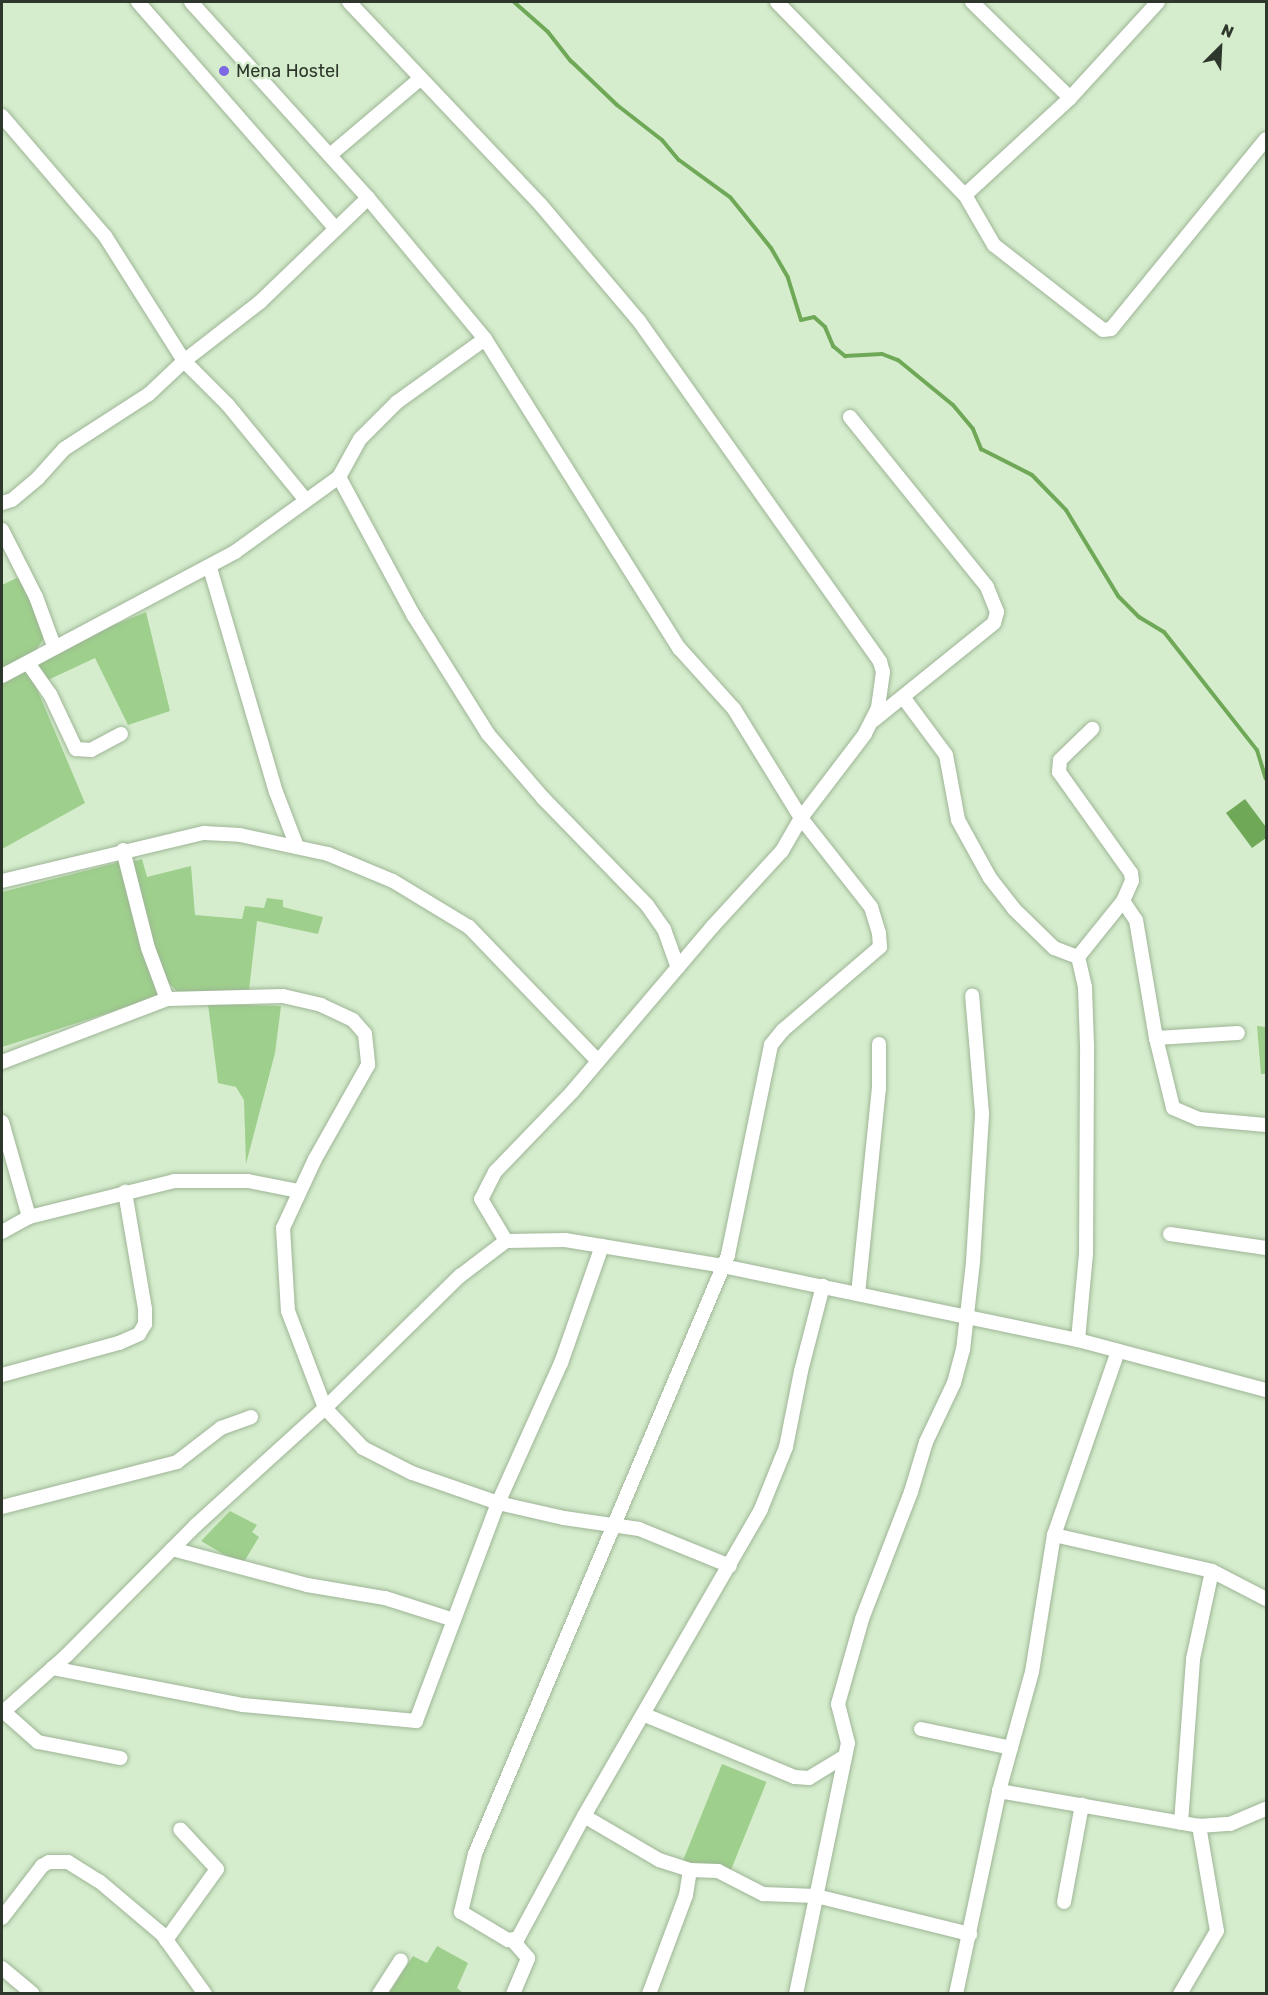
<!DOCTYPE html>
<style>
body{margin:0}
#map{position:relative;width:1268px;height:1995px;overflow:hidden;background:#d5edcd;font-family:Rubik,sans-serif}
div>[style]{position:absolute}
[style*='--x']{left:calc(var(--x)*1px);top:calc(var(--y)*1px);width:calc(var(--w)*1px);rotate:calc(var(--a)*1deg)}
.green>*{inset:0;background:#9ecf8c;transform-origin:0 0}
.water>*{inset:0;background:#6fa958}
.stream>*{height:4px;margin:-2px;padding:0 2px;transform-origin:2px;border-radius:2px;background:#6fa958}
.roads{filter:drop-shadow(0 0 2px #9eb596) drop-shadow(0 0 2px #9eb596)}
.minor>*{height:14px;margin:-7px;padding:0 7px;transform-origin:7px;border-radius:7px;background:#fff}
.dots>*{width:16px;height:16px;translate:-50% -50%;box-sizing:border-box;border:3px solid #d5edcd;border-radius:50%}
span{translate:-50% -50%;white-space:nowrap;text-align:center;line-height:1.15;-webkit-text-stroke:5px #d5edcd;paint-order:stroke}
.poi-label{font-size:18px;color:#2e372b}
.left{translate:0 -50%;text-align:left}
.frame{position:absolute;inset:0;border:3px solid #2e372b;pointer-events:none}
.north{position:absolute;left:1190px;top:18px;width:60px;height:60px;-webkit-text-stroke:4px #d5edcd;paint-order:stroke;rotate:24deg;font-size:16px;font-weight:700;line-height:24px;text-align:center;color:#2e372b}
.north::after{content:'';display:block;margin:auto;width:21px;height:27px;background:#2e372b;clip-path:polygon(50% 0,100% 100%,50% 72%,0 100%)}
</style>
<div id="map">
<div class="green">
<i style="clip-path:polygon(21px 576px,44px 629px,43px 640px,33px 654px,2px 669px,2px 585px)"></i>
<i style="clip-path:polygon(146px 612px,170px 711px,128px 725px,95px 658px,48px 680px,38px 665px,58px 648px)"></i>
<i style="clip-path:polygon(29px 670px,85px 803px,2px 849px,2px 680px)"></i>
<i style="clip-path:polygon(142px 859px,147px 877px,191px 866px,195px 915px,242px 919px,245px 906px,264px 908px,267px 898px,283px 900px,283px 907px,323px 917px,318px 934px,257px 921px,249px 990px,179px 993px,162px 977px,128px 863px)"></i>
<i style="clip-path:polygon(120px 862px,158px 997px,2px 1047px,2px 892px)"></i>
<i style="clip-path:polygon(208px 1004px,281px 1006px,275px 1053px,246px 1164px,244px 1100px,236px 1087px,218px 1083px)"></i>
<i style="clip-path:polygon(1257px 1026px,1266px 1027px,1266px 1074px,1261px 1074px)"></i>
<i style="clip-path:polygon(230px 1511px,257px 1525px,252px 1532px,259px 1537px,242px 1565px,201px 1541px)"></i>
<i style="left:722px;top:1764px;width:48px;height:106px;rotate:22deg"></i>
<i style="clip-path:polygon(437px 1946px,468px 1963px,457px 1988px,463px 1993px,389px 1993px,413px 1956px,427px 1963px)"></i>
</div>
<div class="water">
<i style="clip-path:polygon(1245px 799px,1266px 827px,1266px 838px,1252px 848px,1226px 813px)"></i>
</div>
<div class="stream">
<i style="--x:514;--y:2;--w:45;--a:41.4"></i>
<i style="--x:548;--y:32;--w:37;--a:52"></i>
<i style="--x:571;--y:61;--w:64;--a:43.7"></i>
<i style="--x:617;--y:105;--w:57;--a:37.9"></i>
<i style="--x:662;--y:140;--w:26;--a:50"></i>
<i style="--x:679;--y:160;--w:63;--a:36"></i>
<i style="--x:730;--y:197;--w:65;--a:51.2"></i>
<i style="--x:771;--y:248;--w:34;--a:60"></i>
<i style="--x:788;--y:278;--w:44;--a:72.8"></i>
<i style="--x:801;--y:320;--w:13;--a:-13"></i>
<i style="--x:814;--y:317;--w:15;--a:42"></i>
<i style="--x:825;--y:327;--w:21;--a:67"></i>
<i style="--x:833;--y:346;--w:16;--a:40"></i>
<i style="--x:845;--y:356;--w:37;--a:-3"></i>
<i style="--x:882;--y:354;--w:17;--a:21"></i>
<i style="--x:898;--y:360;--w:71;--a:39.3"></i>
<i style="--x:953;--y:405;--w:31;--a:50"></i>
<i style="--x:973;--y:429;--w:22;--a:68"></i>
<i style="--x:981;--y:449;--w:57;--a:27"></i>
<i style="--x:1032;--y:475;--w:49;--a:45.8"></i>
<i style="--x:1066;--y:510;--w:100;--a:58.8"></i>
<i style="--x:1118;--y:596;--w:30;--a:45"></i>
<i style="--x:1139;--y:617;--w:29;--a:31"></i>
<i style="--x:1164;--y:632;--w:150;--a:51.8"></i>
<i style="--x:1257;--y:750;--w:30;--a:73"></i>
</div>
<div class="roads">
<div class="minor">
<i style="--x:138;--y:2;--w:301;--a:48.9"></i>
<i style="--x:191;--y:2;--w:264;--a:47.9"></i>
<i style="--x:368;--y:198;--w:183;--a:50.3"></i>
<i style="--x:485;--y:339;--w:365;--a:57.9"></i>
<i style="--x:679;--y:648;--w:82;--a:48"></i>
<i style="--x:734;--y:709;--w:128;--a:58.4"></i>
<i style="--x:801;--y:818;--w:113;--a:51.8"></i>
<i style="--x:871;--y:907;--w:27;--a:73"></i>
<i style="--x:879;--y:933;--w:14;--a:86"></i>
<i style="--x:880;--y:947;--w:128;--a:139.4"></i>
<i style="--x:783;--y:1030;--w:19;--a:129"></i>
<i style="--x:771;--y:1045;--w:214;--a:101.6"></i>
<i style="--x:728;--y:1255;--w:650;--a:112.9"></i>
<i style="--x:475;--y:1854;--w:60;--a:103.6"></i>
<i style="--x:461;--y:1912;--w:55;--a:30.8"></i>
<i style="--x:508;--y:1940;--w:10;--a:-11"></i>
<i style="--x:518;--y:1938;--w:139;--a:-61.6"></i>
<i style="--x:584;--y:1816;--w:354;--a:-60"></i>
<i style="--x:761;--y:1509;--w:67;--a:-68"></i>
<i style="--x:786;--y:1447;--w:77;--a:-78.8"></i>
<i style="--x:801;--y:1371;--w:88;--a:-75.5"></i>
<i style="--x:349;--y:2;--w:279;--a:46.6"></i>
<i style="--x:541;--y:205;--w:152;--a:49.8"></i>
<i style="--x:639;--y:321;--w:418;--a:54.7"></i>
<i style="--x:880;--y:662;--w:10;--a:73"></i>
<i style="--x:883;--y:672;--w:36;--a:98"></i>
<i style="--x:878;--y:708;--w:29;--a:117"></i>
<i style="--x:865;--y:734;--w:106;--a:127.3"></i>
<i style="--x:801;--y:818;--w:39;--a:120"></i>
<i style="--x:781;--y:852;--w:102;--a:132.6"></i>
<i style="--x:712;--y:927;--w:215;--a:130.3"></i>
<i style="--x:573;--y:1091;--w:112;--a:133.9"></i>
<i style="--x:495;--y:1172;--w:30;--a:117"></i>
<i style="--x:481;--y:1199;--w:49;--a:59.2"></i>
<i style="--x:777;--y:2;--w:269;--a:45.8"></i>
<i style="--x:965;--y:195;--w:58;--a:59.9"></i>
<i style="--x:994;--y:245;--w:138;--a:37.9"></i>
<i style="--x:1103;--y:330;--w:8;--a:-7"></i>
<i style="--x:1111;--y:329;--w:245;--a:-50.8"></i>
<i style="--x:972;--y:2;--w:137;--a:44.4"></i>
<i style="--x:2;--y:116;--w:158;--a:49.4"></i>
<i style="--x:105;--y:236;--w:148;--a:57.7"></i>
<i style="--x:184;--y:361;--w:62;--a:45"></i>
<i style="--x:228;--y:405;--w:122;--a:50.7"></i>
<i style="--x:330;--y:155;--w:119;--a:-40.2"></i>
<i style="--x:965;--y:195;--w:143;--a:-42.7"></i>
<i style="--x:1070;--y:98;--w:130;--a:-47.5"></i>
<i style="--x:850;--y:417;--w:218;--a:51.1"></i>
<i style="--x:987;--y:587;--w:27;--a:68"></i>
<i style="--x:997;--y:612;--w:11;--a:105"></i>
<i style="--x:994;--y:623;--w:154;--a:141.1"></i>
<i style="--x:339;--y:477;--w:158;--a:61.7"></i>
<i style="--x:414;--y:616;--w:139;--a:57.9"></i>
<i style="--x:488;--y:734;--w:84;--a:49.3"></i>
<i style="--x:543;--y:798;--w:149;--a:45.8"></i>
<i style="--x:647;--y:905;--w:29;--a:55"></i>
<i style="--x:664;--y:929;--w:41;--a:70.3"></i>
<i style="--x:2;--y:503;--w:10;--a:-17"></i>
<i style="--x:12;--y:500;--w:34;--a:-40"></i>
<i style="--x:38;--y:478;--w:39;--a:-48"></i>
<i style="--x:64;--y:449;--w:101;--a:-32.9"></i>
<i style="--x:149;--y:394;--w:48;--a:-43.3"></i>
<i style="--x:184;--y:361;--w:96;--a:-37.8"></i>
<i style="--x:260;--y:302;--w:150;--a:-43.9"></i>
<i style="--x:2;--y:530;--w:75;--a:63.1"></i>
<i style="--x:36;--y:597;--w:52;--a:69.8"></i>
<i style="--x:210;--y:568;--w:234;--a:73.6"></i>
<i style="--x:276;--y:792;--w:56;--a:69"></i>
<i style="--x:28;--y:663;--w:38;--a:55"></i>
<i style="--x:50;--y:694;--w:61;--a:64.7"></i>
<i style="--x:76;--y:749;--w:15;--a:4"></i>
<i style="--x:91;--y:750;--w:34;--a:-28"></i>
<i style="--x:2;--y:676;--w:264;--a:-28"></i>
<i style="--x:235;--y:552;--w:128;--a:-35.8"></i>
<i style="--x:339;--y:477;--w:43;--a:-61.1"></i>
<i style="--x:360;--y:439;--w:52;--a:-45"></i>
<i style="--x:397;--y:402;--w:108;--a:-35.6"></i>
<i style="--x:903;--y:697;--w:72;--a:53.4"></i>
<i style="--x:946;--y:755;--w:66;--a:79.5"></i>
<i style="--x:958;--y:820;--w:66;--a:61.1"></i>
<i style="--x:990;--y:878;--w:39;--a:52"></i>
<i style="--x:1014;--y:909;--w:56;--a:44.3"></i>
<i style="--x:1054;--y:948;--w:26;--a:21"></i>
<i style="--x:123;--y:850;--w:101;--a:75.7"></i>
<i style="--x:148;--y:948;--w:54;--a:69.6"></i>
<i style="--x:2;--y:881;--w:208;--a:-13.4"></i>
<i style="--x:204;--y:833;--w:36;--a:3"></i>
<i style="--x:240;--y:835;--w:90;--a:12.2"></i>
<i style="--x:328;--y:854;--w:70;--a:22.6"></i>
<i style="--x:393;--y:881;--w:89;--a:31.2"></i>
<i style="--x:469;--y:927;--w:185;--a:46.1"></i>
<i style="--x:1123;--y:901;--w:23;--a:56"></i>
<i style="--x:1136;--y:920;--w:120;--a:80.4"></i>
<i style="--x:1156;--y:1038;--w:82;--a:-3.5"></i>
<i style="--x:1156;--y:1038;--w:72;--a:76.3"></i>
<i style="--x:1173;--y:1108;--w:28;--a:23"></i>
<i style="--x:1199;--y:1119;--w:67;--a:5.1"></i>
<i style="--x:2;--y:1062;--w:177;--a:-20.9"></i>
<i style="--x:167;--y:999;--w:116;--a:-1.5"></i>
<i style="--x:283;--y:996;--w:39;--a:13"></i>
<i style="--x:321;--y:1005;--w:35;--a:25"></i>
<i style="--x:353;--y:1020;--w:18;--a:49"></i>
<i style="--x:365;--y:1034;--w:31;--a:84"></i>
<i style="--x:368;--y:1065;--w:108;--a:119.4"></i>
<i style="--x:315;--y:1159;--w:76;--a:114.9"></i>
<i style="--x:283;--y:1228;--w:83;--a:86.6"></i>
<i style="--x:288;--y:1311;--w:104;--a:69.1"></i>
<i style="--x:325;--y:1408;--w:55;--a:46.5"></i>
<i style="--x:363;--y:1448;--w:55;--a:27"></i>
<i style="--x:412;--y:1473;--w:91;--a:19.2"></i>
<i style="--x:498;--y:1503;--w:68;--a:12.8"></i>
<i style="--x:564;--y:1518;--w:76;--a:8.3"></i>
<i style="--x:639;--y:1529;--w:98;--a:22.1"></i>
<i style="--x:2;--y:1122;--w:99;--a:74.1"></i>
<i style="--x:2;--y:1232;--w:31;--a:-29"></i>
<i style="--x:29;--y:1217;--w:149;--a:-13.9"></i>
<i style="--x:174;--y:1181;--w:74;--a:0"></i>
<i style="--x:248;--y:1181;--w:52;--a:11.1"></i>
<i style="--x:1170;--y:1234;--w:97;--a:8.3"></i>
<i style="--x:858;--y:1294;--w:206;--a:-84.2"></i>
<i style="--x:879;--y:1089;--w:45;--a:-90"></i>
<i style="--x:1078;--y:1340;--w:86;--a:-84.7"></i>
<i style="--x:1086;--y:1254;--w:209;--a:-89.7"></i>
<i style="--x:1087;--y:1045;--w:58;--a:-92"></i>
<i style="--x:1085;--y:987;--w:31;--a:-103"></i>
<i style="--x:1078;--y:957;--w:72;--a:-51.2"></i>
<i style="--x:1123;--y:901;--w:22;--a:-66"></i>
<i style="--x:1132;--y:881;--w:8;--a:-97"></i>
<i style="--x:1131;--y:873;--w:124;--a:-125.5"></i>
<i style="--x:1059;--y:772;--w:12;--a:-85"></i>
<i style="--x:1060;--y:760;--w:45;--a:-44.1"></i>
<i style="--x:2;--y:1375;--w:121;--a:-15.3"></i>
<i style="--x:119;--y:1343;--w:22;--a:-24"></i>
<i style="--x:139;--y:1334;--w:12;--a:-59"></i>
<i style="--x:145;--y:1324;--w:15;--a:-90"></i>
<i style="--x:145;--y:1309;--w:119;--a:-99.7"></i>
<i style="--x:2;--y:1507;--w:181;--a:-14.4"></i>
<i style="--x:177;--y:1462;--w:56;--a:-37.7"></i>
<i style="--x:221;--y:1428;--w:32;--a:-20"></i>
<i style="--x:1054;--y:1535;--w:162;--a:12.8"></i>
<i style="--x:1212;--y:1571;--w:61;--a:27.4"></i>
<i style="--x:172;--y:1549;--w:140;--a:14.9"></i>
<i style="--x:307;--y:1585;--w:79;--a:9.5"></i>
<i style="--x:385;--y:1598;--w:72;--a:17.7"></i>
<i style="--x:52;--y:1668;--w:195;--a:11"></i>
<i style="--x:243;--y:1705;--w:174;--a:5.3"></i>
<i style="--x:416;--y:1721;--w:233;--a:-69.4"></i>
<i style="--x:498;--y:1503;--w:154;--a:-65.8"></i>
<i style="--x:561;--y:1363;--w:124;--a:-70.7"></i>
<i style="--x:3;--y:1711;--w:47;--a:41.5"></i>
<i style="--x:38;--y:1742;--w:84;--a:11"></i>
<i style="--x:2;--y:1713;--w:87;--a:-41.7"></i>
<i style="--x:67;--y:1655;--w:183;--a:-45.2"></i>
<i style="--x:196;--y:1525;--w:174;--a:-42.2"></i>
<i style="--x:325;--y:1408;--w:189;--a:-44.4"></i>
<i style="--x:460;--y:1276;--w:58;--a:-37.3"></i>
<i style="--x:506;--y:1241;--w:59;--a:-1"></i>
<i style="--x:565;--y:1240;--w:160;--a:9.3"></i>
<i style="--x:723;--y:1266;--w:363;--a:11.8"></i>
<i style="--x:1078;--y:1340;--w:195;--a:14.9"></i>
<i style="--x:645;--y:1715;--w:162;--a:22.5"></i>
<i style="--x:795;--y:1777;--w:14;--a:4"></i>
<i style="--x:809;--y:1778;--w:42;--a:-31.4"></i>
<i style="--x:921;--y:1729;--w:92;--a:11.9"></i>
<i style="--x:999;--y:1791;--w:203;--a:9.9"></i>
<i style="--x:1199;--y:1826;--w:31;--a:-4"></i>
<i style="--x:1230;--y:1824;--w:39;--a:-23"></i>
<i style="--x:584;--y:1816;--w:87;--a:30.4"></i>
<i style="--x:659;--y:1860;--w:33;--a:18"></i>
<i style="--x:690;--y:1870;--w:28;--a:2"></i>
<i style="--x:718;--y:1871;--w:51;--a:27.1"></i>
<i style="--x:763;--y:1894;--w:53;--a:2.2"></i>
<i style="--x:816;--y:1896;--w:159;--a:13.9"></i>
<i style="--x:1181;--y:1823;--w:164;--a:-85.8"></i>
<i style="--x:1193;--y:1659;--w:90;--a:-77.8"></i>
<i style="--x:1064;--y:1902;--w:99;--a:-79.5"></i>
<i style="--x:2;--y:1918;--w:66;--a:-52.4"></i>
<i style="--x:42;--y:1866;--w:8;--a:-30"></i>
<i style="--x:49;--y:1862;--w:19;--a:0"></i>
<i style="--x:68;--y:1862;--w:36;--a:32"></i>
<i style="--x:99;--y:1881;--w:82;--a:40.1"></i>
<i style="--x:162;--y:1934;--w:74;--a:54.4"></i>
<i style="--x:166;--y:1940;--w:87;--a:-54.3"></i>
<i style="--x:217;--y:1869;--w:54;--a:-132.8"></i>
<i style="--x:2;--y:1968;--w:40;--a:40"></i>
<i style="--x:379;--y:1994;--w:40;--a:-57.1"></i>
<i style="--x:513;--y:1994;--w:39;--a:-67"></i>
<i style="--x:528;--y:1958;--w:23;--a:-131"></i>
<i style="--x:649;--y:1994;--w:106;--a:-69.5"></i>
<i style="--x:686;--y:1895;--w:25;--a:-81"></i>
<i style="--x:796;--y:1994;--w:256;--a:-78.3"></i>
<i style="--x:848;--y:1743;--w:40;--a:-104.4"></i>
<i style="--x:838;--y:1704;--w:88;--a:-74.2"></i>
<i style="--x:862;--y:1619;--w:136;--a:-68.9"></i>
<i style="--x:911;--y:1492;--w:52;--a:-73.3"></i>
<i style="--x:926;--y:1442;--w:65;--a:-64.6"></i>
<i style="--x:954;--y:1383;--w:34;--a:-75"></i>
<i style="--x:963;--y:1350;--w:89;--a:-83.5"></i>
<i style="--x:973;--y:1262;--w:149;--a:-86.5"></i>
<i style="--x:982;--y:1113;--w:118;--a:-94.8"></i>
<i style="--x:956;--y:1994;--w:208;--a:-78"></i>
<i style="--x:999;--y:1791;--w:123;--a:-74.5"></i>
<i style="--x:1032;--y:1672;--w:139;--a:-80.9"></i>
<i style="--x:1054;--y:1535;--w:195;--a:-70.8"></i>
<i style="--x:1180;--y:1994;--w:73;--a:-59.6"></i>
<i style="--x:1217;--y:1931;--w:107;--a:-99.7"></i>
</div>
</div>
<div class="dots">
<i style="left:224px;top:71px;background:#7d68e3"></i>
</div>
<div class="poi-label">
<span class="left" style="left:236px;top:71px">Mena Hostel</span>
</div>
<div class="frame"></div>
<div class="north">N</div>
</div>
